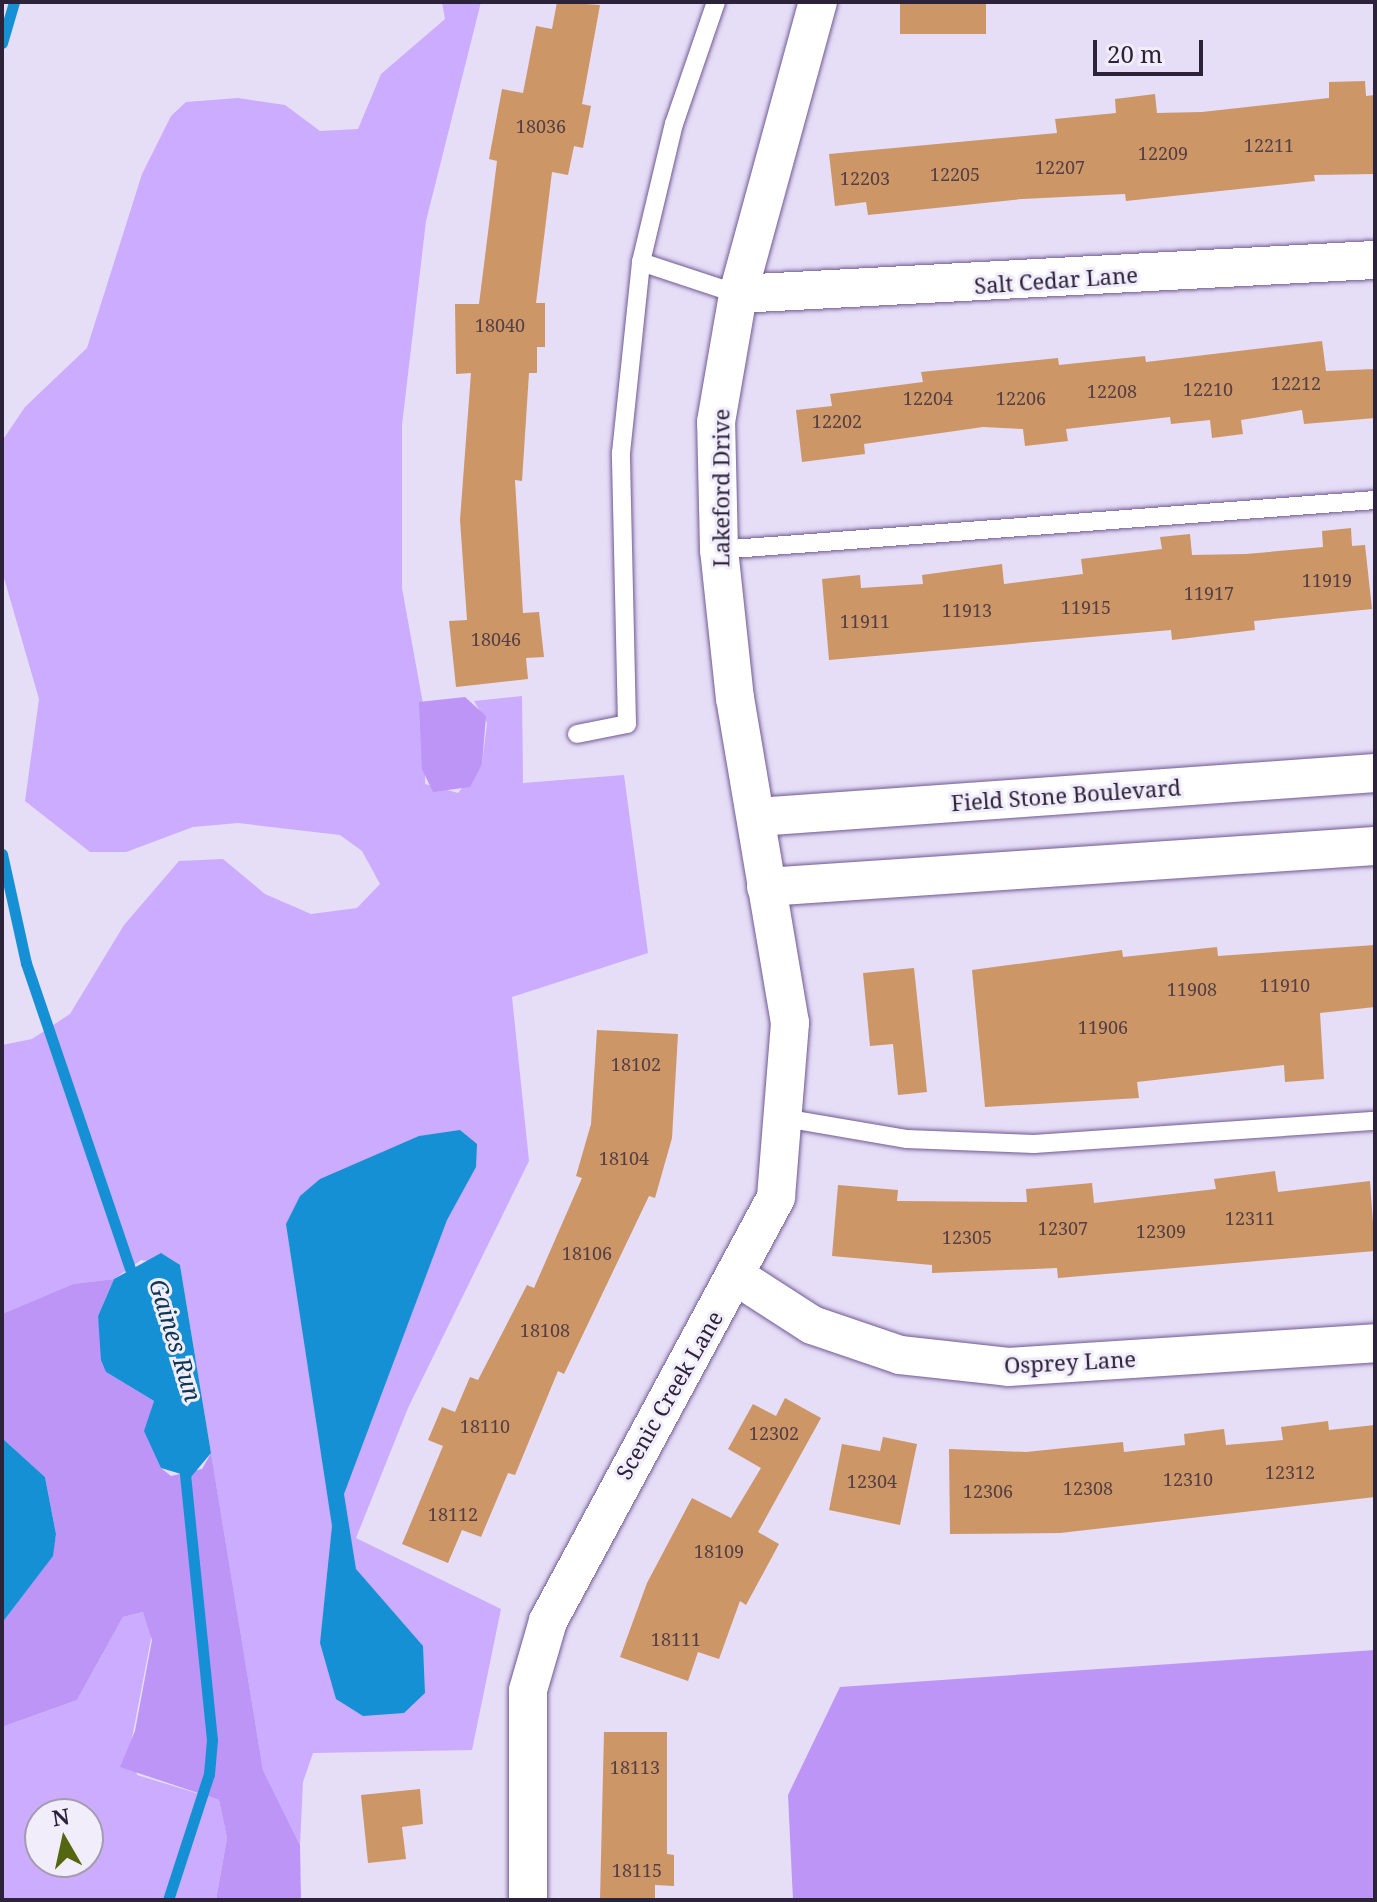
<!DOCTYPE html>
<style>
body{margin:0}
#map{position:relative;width:1377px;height:1902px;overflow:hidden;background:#e6ddf7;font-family:"Noto Serif",serif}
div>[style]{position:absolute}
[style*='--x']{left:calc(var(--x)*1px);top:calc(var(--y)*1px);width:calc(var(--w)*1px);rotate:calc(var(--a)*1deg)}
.green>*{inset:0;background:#cbacfe}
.forest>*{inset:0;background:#bc95f6}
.water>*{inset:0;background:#1690d4}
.stream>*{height:11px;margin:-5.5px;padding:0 5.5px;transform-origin:5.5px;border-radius:5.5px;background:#1690d4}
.building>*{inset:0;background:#cc9667;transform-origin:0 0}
.roads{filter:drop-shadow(0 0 2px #705a93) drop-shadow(0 0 2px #705a93)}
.service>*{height:18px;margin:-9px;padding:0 9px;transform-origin:9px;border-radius:9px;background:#fff}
.minor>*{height:38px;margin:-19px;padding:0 19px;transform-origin:19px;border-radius:19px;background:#fff}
span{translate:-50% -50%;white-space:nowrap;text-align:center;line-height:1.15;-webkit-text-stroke:6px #f1edfa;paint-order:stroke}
.number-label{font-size:18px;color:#543f45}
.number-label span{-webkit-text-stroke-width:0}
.street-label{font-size:22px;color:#2c223a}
.water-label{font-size:24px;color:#0a3753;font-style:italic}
.frame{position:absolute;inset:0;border:4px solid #2c223a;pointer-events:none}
.north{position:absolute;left:24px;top:1798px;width:80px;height:80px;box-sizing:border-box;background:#f1edfa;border:2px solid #a29cad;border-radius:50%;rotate:351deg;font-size:22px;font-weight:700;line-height:32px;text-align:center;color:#2c223a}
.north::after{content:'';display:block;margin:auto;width:28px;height:36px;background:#546610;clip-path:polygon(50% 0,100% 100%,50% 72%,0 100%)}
.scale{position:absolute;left:1093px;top:40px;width:110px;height:36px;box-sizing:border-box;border:4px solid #2c223a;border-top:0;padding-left:10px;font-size:24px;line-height:28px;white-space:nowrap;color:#2c223a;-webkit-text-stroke:6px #f1edfa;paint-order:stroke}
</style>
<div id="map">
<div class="green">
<i style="clip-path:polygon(442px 2px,481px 2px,426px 221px,402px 425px,402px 588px,425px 715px,425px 784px,458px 793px,482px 764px,487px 723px,474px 701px,522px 696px,523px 783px,624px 775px,648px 953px,512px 997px,529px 1161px,408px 1408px,356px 1538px,501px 1609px,472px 1750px,313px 1753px,303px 1782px,300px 1845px,263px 1770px,180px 1265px,141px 1260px,114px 1279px,73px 1284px,2px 1314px,2px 1045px,32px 1039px,70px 1014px,124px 925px,179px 861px,223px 859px,265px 894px,311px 914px,357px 908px,380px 884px,362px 851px,340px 835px,238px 823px,193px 827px,126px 852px,90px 852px,25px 801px,39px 699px,2px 571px,2px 441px,25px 407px,87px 348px,142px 174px,171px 116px,186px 102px,238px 98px,285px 105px,320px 131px,358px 129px,381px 74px,445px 19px)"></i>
<i style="clip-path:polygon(evenodd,143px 1612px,153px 1628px,131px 1743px,137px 1775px,219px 1800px,227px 1838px,216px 1900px,2px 1900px,2px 1727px,77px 1700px,123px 1617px,143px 1612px,40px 1814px,88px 1814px,88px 1862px,40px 1862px,40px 1814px)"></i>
</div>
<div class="forest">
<i style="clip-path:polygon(465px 697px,486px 716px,482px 764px,470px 787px,433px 792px,422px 769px,419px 702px)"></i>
<i style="clip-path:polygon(114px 1279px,98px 1316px,106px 1372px,154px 1401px,149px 1418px,161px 1468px,171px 1476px,202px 1469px,211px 1453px,263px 1770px,300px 1845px,301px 1900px,216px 1900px,227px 1838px,219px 1800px,120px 1767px,135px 1731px,152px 1640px,143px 1612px,123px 1617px,77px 1700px,2px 1727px,2px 1623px,52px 1556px,56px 1534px,45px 1477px,2px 1438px,2px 1314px,73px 1284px)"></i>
<i style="clip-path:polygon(1375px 1650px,1375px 1900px,793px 1900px,788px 1795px,840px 1687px)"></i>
</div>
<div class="water">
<i style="clip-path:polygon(460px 1130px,477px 1144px,476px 1167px,447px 1220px,344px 1494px,356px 1569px,423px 1646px,425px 1693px,404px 1713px,363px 1716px,336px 1699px,320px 1643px,332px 1526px,286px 1224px,300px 1196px,320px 1179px,419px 1136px)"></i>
<i style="clip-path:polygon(161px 1253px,180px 1265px,211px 1453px,191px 1477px,161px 1468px,144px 1431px,154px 1401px,106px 1372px,101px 1360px,98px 1316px,114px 1279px)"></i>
<i style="clip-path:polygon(2px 1438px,45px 1477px,56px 1534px,53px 1556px,2px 1623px)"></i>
</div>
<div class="stream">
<i style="--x:2;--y:43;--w:43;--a:-73.7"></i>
<i style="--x:2;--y:854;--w:112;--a:77.6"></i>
<i style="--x:26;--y:963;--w:338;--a:71.2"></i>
<i style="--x:168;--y:1900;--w:133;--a:-72"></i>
<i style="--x:209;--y:1774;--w:34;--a:-85"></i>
<i style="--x:212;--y:1740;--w:276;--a:-95.8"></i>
</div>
<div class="building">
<i style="clip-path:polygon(557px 2px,600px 5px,582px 104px,591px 106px,583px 148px,574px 146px,568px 175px,552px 172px,536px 303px,545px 303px,545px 347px,537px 347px,537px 373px,529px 373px,522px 481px,515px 480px,523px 613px,539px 612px,544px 657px,526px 658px,528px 679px,456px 687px,449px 621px,467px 620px,460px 520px,471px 373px,456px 374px,455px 304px,479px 304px,497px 161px,489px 159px,502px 89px,523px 93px,536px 26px,552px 29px)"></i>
<i style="left:900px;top:2px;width:86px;height:32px"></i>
<i style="clip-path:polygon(1365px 81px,1366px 96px,1375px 95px,1375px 174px,1314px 175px,1315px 181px,1126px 201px,1125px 194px,1022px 199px,868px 215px,866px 202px,835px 206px,829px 154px,1057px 133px,1055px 119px,1116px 113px,1115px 99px,1155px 94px,1157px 113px,1202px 112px,1329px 98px,1329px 82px)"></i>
<i style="clip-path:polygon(1322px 341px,1326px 371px,1375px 369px,1375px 418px,1304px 424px,1302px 410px,1241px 420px,1243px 434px,1212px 438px,1210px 420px,1171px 424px,1170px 417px,1066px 429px,1068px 441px,1025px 446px,1023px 429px,983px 427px,864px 444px,865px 454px,802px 462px,796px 410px,832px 406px,830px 394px,923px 382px,921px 372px,1058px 358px,1059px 365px,1145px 356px,1146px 362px)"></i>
<i style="clip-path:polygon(1351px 528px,1352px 546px,1365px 545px,1372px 609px,1254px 621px,1255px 630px,1172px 640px,1171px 630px,829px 660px,822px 579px,860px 575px,861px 588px,923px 584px,922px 575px,1002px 564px,1004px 584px,1083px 574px,1081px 559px,1162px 549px,1160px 537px,1190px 534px,1192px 555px,1246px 554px,1323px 547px,1322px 531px)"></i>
<i style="clip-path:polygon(1375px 945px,1375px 1007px,1320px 1013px,1324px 1079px,1285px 1082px,1284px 1065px,1137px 1082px,1139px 1098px,985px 1107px,972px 970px,1122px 950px,1123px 957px,1217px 947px,1218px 956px)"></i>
<i style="clip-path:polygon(914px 968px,927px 1092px,898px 1095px,893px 1044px,870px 1046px,863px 973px)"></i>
<i style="clip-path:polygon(597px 1030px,678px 1034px,672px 1138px,655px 1198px,649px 1196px,564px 1374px,558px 1371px,515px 1475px,508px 1473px,481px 1537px,462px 1530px,448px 1563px,402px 1544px,443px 1446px,428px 1440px,442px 1407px,455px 1412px,470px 1377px,478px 1380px,527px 1285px,534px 1288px,582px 1178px,576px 1176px,591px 1124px)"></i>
<i style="clip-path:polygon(1275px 1171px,1278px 1192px,1370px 1181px,1375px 1251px,1058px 1278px,1057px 1268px,932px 1273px,932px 1265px,832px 1256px,838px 1185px,898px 1190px,897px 1201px,1027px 1202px,1026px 1189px,1092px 1183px,1094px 1203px,1216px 1189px,1214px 1179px)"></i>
<i style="clip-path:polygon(785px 1398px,821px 1418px,758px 1532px,779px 1544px,746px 1605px,740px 1601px,719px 1659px,698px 1652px,688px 1681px,620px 1657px,647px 1583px,692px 1498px,731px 1518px,761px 1468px,728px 1449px,753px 1404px,776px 1416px)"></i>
<i style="clip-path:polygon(1328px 1421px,1329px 1430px,1375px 1425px,1375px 1497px,1060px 1533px,950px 1534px,949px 1449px,1026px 1452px,1123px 1442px,1124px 1452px,1185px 1445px,1184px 1434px,1224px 1429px,1226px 1445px,1283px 1440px,1281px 1427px)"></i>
<i style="clip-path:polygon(883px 1437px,917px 1444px,900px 1525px,829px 1510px,842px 1444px,880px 1451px)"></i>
<i style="clip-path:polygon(604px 1732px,667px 1732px,667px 1854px,674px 1855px,674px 1886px,655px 1885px,655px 1900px,600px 1900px)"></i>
<i style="clip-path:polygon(420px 1789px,423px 1824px,402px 1827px,406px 1859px,368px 1863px,361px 1795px)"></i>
</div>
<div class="roads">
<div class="service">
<i style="--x:641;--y:262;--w:102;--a:18.3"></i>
<i style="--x:719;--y:550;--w:658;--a:-4.36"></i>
<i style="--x:577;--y:734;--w:51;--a:-11.3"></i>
<i style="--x:627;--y:724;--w:271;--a:-91.3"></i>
<i style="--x:621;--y:453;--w:192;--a:-84"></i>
<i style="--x:641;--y:262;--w:142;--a:-76.6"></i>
<i style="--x:674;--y:124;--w:129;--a:-71"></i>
<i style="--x:784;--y:1118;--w:125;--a:9.7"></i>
<i style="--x:907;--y:1139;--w:127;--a:2.3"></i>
<i style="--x:1034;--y:1144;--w:342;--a:-3.9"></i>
</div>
<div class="minor">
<i style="--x:738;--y:294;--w:638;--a:-3.06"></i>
<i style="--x:757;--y:817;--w:620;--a:-4.07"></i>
<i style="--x:766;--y:887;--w:610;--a:-3.85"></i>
<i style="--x:736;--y:1276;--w:90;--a:32.8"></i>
<i style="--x:812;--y:1325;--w:93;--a:18.8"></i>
<i style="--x:900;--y:1355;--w:109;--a:6.3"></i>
<i style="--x:1008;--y:1367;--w:368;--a:-3.7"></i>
<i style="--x:528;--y:1900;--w:210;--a:-90"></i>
<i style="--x:528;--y:1690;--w:72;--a:-73.8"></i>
<i style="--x:548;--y:1621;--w:481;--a:-61.7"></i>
<i style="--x:776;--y:1197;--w:175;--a:-85.4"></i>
<i style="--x:790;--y:1023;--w:329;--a:-99.6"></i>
<i style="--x:735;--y:699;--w:150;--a:-96.1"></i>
<i style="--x:719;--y:550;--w:128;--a:-91.3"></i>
<i style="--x:716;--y:422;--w:130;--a:-80.2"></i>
<i style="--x:738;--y:294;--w:303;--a:-74.7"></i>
</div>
</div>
<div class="number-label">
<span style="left:541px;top:126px">18036</span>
<span style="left:1269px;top:145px">12211</span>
<span style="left:1163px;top:153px">12209</span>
<span style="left:1060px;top:167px">12207</span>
<span style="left:955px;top:174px">12205</span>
<span style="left:865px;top:178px">12203</span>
<span style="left:500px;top:325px">18040</span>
<span style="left:1296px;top:383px">12212</span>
<span style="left:1208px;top:389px">12210</span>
<span style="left:1112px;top:391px">12208</span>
<span style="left:928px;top:398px">12204</span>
<span style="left:1021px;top:398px">12206</span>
<span style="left:837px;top:421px">12202</span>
<span style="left:1327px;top:580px">11919</span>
<span style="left:1209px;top:593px">11917</span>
<span style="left:1086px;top:607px">11915</span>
<span style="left:967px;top:610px">11913</span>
<span style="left:865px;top:621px">11911</span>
<span style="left:496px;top:639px">18046</span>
<span style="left:1285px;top:985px">11910</span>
<span style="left:1192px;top:989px">11908</span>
<span style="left:1103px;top:1027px">11906</span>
<span style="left:636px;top:1064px">18102</span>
<span style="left:624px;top:1158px">18104</span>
<span style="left:1250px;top:1218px">12311</span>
<span style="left:1063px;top:1228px">12307</span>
<span style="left:1161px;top:1231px">12309</span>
<span style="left:967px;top:1237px">12305</span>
<span style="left:587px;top:1253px">18106</span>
<span style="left:545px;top:1330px">18108</span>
<span style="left:485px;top:1426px">18110</span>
<span style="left:774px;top:1433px">12302</span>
<span style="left:1290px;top:1472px">12312</span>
<span style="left:1188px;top:1479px">12310</span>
<span style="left:872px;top:1481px">12304</span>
<span style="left:1088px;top:1488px">12308</span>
<span style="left:988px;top:1491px">12306</span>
<span style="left:453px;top:1514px">18112</span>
<span style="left:719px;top:1551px">18109</span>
<span style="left:676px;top:1639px">18111</span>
<span style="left:635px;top:1767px">18113</span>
<span style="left:637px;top:1870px">18115</span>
</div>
<div class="street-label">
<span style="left:1056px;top:280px;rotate:-4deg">Salt Cedar Lane</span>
<span style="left:721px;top:488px;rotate:-90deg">Lakeford Drive</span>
<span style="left:1066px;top:795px;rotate:-4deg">Field Stone Boulevard</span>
<span style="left:1070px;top:1362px;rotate:-3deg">Osprey Lane</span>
<span style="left:669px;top:1395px;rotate:-60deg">Scenic Creek Lane</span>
</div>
<div class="water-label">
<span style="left:176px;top:1340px;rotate:73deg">Gaines Run</span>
</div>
<div class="frame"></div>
<div class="north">N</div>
<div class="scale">20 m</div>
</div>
